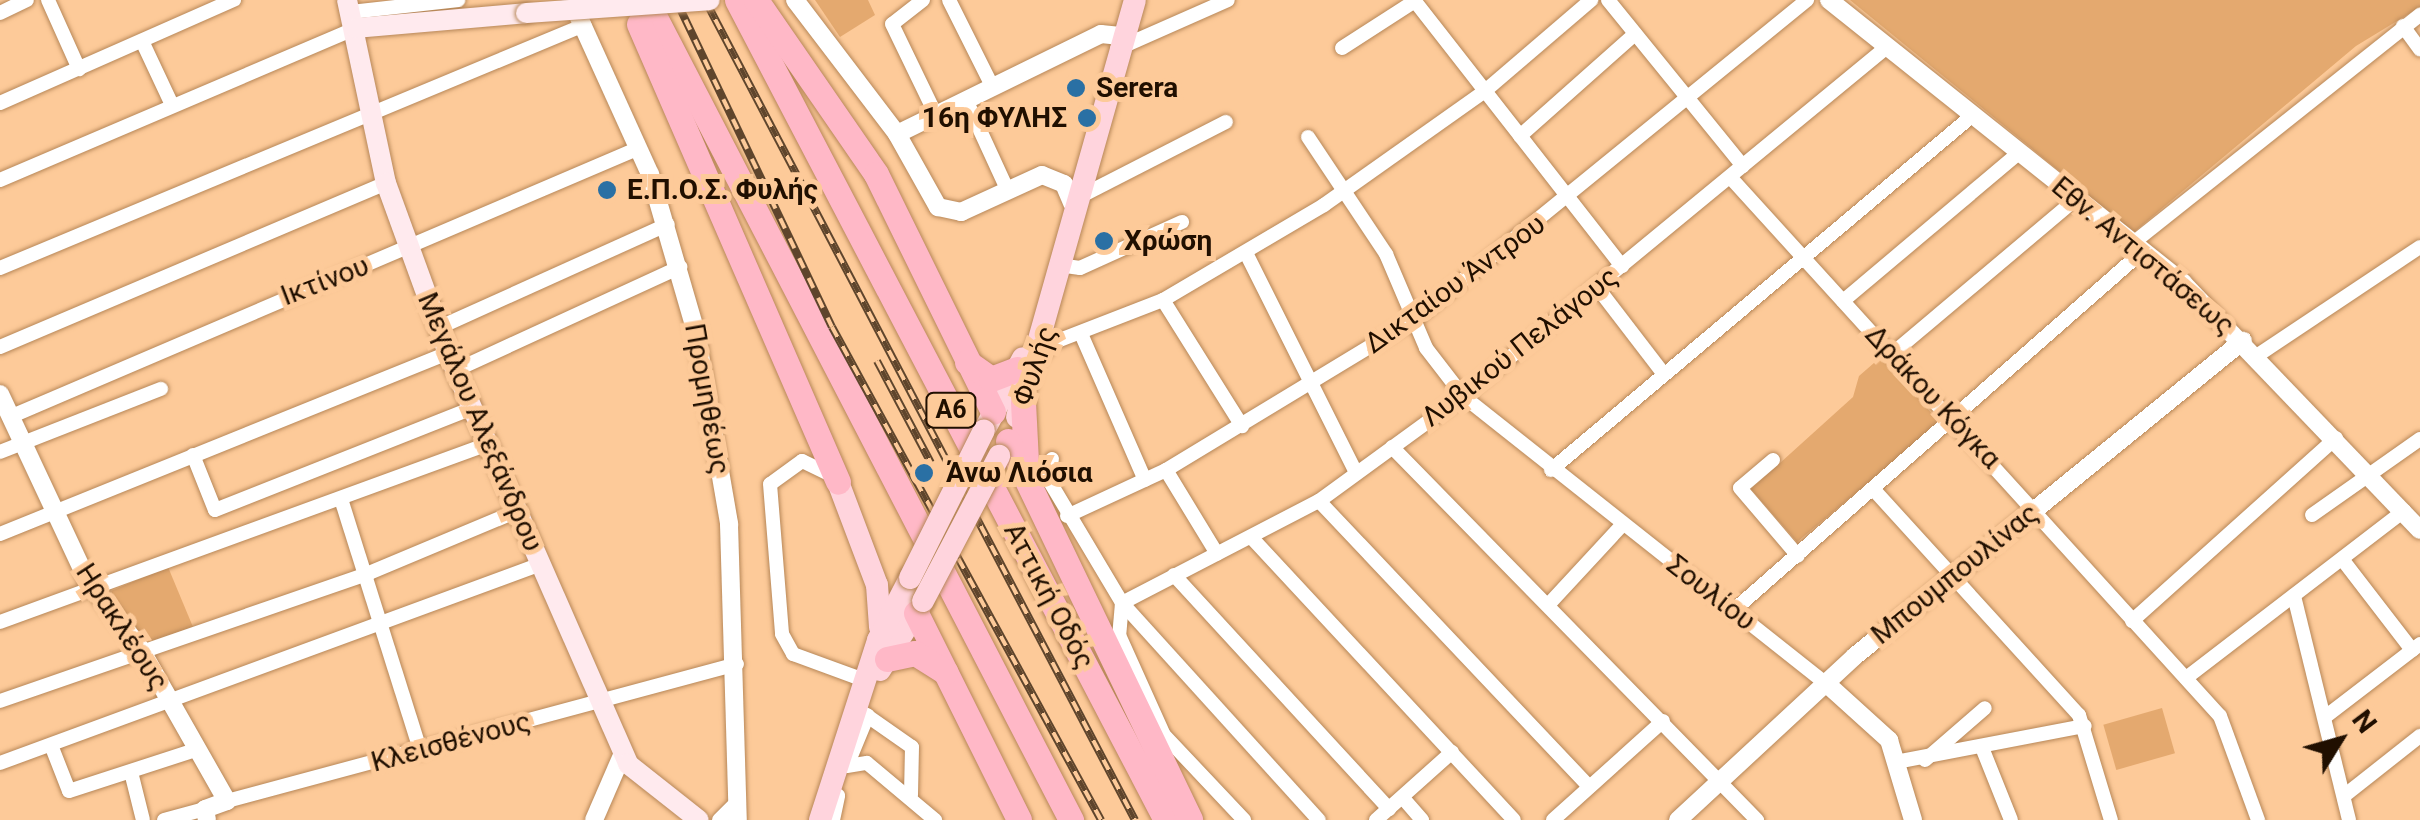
<!DOCTYPE html>
<meta charset="utf-8">
<style>
body{margin:0}
#map{position:relative;width:2420px;height:820px;overflow:hidden;background:#fdca99;font-family:Roboto,sans-serif}
div>[style]{position:absolute}
[style*='--x']{left:calc(var(--x)*1px);top:calc(var(--y)*1px);width:calc(var(--w)*1px);rotate:calc(var(--a)*1deg)}
.green>*{inset:0;background:#e4a96f;transform-origin:0 0}
.roads{filter:drop-shadow(0 0 2px #b78758) drop-shadow(0 0 2px #b78758)}
.minor>*{height:14px;margin:-7px;padding:0 7px;transform-origin:7px;border-radius:7px;background:#fff}
.tertiary>*{height:18px;margin:-9px;padding:0 9px;transform-origin:9px;border-radius:9px;background:#fff}
.secondary>*{height:20px;margin:-10px;padding:0 10px;transform-origin:10px;border-radius:10px;background:#ffeaee}
.primary>*{height:22px;margin:-11px;padding:0 11px;transform-origin:11px;border-radius:11px;background:#ffd4dd}
.motorway>*{height:25px;margin:-12.5px;padding:0 12.5px;transform-origin:12.5px;border-radius:12.5px;background:#ffb8c7}
.rail>*{height:8px;margin-top:-4px;transform-origin:0;background:repeating-linear-gradient(90deg,#fdca99 0 11px,#5f452c 0 22px);box-sizing:border-box;border-block:2px solid #5f452c}
.bridges{filter:drop-shadow(0 0 2px #b78758) drop-shadow(0 0 2px #b78758)}
.secondary-bridge>*{height:20px;margin:-10px;padding:0 10px;transform-origin:10px;border-radius:10px;background:#ffeaee}
.primary-bridge>*{height:22px;margin:-11px;padding:0 11px;transform-origin:11px;border-radius:11px;background:#ffd4dd}
.dots>*{width:28px;height:28px;translate:-50% -50%;box-sizing:border-box;border:5px solid #fdca99;border-radius:50%}
span{translate:-50% -50%;white-space:nowrap;text-align:center;line-height:1.15;-webkit-text-stroke:10px #fdca99;paint-order:stroke}
.shield-label span{padding:2px 8px;background:#fdca99;border:2px solid;border-radius:8px;-webkit-text-stroke-width:0}
.shield-label{font-size:25px;color:#200f00;font-weight:700}
.poi-label{font-size:28px;color:#200f00;font-weight:700}
.left{translate:0 -50%;text-align:left}
.right{translate:-100% -50%;text-align:right}
.street-label{font-size:28px;color:#200f00}
.north{position:absolute;left:2290px;top:690px;width:100px;height:100px;-webkit-text-stroke:8px #fdca99;paint-order:stroke;rotate:53deg;font-size:28px;font-weight:700;line-height:40px;text-align:center;color:#200f00}
.north::after{content:'';display:block;margin:auto;width:35px;height:45px;background:#200f00;clip-path:polygon(50% 0,100% 100%,50% 72%,0 100%)}
</style>
<div id="map">
<div class="green">
<i style="clip-path:polygon(815px 0,868px 0,875px 15px,840px 37px)"></i>
<i style="clip-path:polygon(1850px 0,2420px 0,2420px 7px,2356px 46px,2134px 232px)"></i>
<i style="clip-path:polygon(1882px 356px,1940px 423px,1797px 542px,1751px 489px,1853px 397px,1859px 376px)"></i>
<i style="clip-path:polygon(168px 567px,193px 627px,143px 644px,111px 591px)"></i>
<i style="left:2162px;top:708px;width:47px;height:61px;rotate:74deg"></i>
</div>
<div class="roads">
<div class="minor">
<i style="--x:48;--y:0;--w:76;--a:65.8"></i>
<i style="--x:923;--y:0;--w:39;--a:142"></i>
<i style="--x:892;--y:24;--w:101;--a:64.2"></i>
<i style="--x:949;--y:0;--w:98;--a:63.4"></i>
<i style="--x:1414;--y:0;--w:338;--a:52"></i>
<i style="--x:1608;--y:0;--w:214;--a:50.9"></i>
<i style="--x:351;--y:12;--w:108;--a:-6.4"></i>
<i style="--x:0;--y:13;--w:30;--a:-26"></i>
<i style="--x:2403;--y:26;--w:29;--a:54"></i>
<i style="--x:142;--y:41;--w:68;--a:64.9"></i>
<i style="--x:1342;--y:48;--w:87;--a:-32.8"></i>
<i style="--x:1117;--y:49;--w:121;--a:-23.8"></i>
<i style="--x:967;--y:102;--w:96;--a:65.3"></i>
<i style="--x:0;--y:103;--w:256;--a:-23.8"></i>
<i style="--x:1520;--y:136;--w:154;--a:-41.6"></i>
<i style="--x:1308;--y:137;--w:141;--a:56.3"></i>
<i style="--x:1386;--y:254;--w:102;--a:66.9"></i>
<i style="--x:1426;--y:348;--w:61;--a:52.4"></i>
<i style="--x:1463;--y:396;--w:464;--a:38.4"></i>
<i style="--x:1730;--y:177;--w:728;--a:47.73"></i>
<i style="--x:2220;--y:716;--w:111;--a:69.9"></i>
<i style="--x:0;--y:180;--w:387;--a:-23.1"></i>
<i style="--x:1087;--y:193;--w:156;--a:-27.1"></i>
<i style="--x:2133;--y:243;--w:367;--a:-38.5"></i>
<i style="--x:1246;--y:253;--w:246;--a:63.4"></i>
<i style="--x:1066;--y:266;--w:14;--a:8"></i>
<i style="--x:1080;--y:268;--w:112;--a:-24.3"></i>
<i style="--x:0;--y:268;--w:633;--a:-22.59"></i>
<i style="--x:1597;--y:287;--w:108;--a:52.5"></i>
<i style="--x:1163;--y:300;--w:149;--a:57.9"></i>
<i style="--x:1843;--y:301;--w:231;--a:-40.1"></i>
<i style="--x:438;--y:328;--w:252;--a:-24.3"></i>
<i style="--x:1082;--y:336;--w:157;--a:66.4"></i>
<i style="--x:0;--y:347;--w:419;--a:-23"></i>
<i style="--x:1893;--y:353;--w:241;--a:-40.1"></i>
<i style="--x:2255;--y:357;--w:198;--a:-33.7"></i>
<i style="--x:1039;--y:359;--w:21;--a:-51"></i>
<i style="--x:1052;--y:343;--w:119;--a:-21.2"></i>
<i style="--x:1163;--y:300;--w:187;--a:-30.5"></i>
<i style="--x:1324;--y:205;--w:197;--a:-35.3"></i>
<i style="--x:1485;--y:91;--w:140;--a:-40.6"></i>
<i style="--x:456;--y:370;--w:247;--a:-24.7"></i>
<i style="--x:12;--y:416;--w:682;--a:-23.14"></i>
<i style="--x:1392;--y:447;--w:522;--a:45.62"></i>
<i style="--x:0;--y:452;--w:173;--a:-21.4"></i>
<i style="--x:193;--y:455;--w:59;--a:68.2"></i>
<i style="--x:215;--y:510;--w:277;--a:-21.6"></i>
<i style="--x:1052;--y:459;--w:19;--a:106"></i>
<i style="--x:1047;--y:477;--w:147;--a:59.2"></i>
<i style="--x:1122;--y:603;--w:293;--a:47.8"></i>
<i style="--x:1773;--y:460;--w:43;--a:139.7"></i>
<i style="--x:1740;--y:488;--w:89;--a:49.5"></i>
<i style="--x:1166;--y:470;--w:98;--a:58.7"></i>
<i style="--x:1551;--y:470;--w:551;--a:-40.07"></i>
<i style="--x:831;--y:475;--w:32;--a:-154"></i>
<i style="--x:802;--y:461;--w:39;--a:144"></i>
<i style="--x:770;--y:484;--w:150;--a:85.4"></i>
<i style="--x:782;--y:634;--w:23;--a:61"></i>
<i style="--x:793;--y:654;--w:76;--a:20.1"></i>
<i style="--x:1875;--y:491;--w:303;--a:47.7"></i>
<i style="--x:2079;--y:715;--w:110;--a:73.1"></i>
<i style="--x:1319;--y:501;--w:393;--a:46.6"></i>
<i style="--x:342;--y:502;--w:262;--a:72.5"></i>
<i style="--x:2312;--y:515;--w:132;--a:-35.1"></i>
<i style="--x:1067;--y:516;--w:109;--a:-24.9"></i>
<i style="--x:1166;--y:470;--w:290;--a:-31.2"></i>
<i style="--x:1414;--y:320;--w:507;--a:-39.15"></i>
<i style="--x:0;--y:534;--w:483;--a:-22"></i>
<i style="--x:1251;--y:537;--w:386;--a:47.1"></i>
<i style="--x:2342;--y:559;--w:115;--a:52.4"></i>
<i style="--x:1174;--y:575;--w:318;--a:47.4"></i>
<i style="--x:2294;--y:596;--w:231;--a:76.2"></i>
<i style="--x:1122;--y:603;--w:222;--a:-27.4"></i>
<i style="--x:1319;--y:501;--w:178;--a:-36.1"></i>
<i style="--x:1463;--y:396;--w:551;--a:-39.47"></i>
<i style="--x:1122;--y:603;--w:32;--a:95"></i>
<i style="--x:1119;--y:635;--w:110;--a:65.8"></i>
<i style="--x:1164;--y:735;--w:117;--a:46.7"></i>
<i style="--x:1549;--y:604;--w:109;--a:-47.2"></i>
<i style="--x:1734;--y:610;--w:544;--a:-41.28"></i>
<i style="--x:2132;--y:621;--w:274;--a:-41.9"></i>
<i style="--x:0;--y:622;--w:519;--a:-20.04"></i>
<i style="--x:2186;--y:678;--w:275;--a:-37.5"></i>
<i style="--x:0;--y:701;--w:391;--a:-19.1"></i>
<i style="--x:369;--y:573;--w:160;--a:-22.7"></i>
<i style="--x:856;--y:708;--w:68;--a:34.9"></i>
<i style="--x:912;--y:747;--w:48;--a:91.2"></i>
<i style="--x:2325;--y:717;--w:120;--a:-37.5"></i>
<i style="--x:51;--y:745;--w:49;--a:68.6"></i>
<i style="--x:69;--y:791;--w:136;--a:-18"></i>
<i style="--x:1983;--y:750;--w:75;--a:68.2"></i>
<i style="--x:851;--y:756;--w:44;--a:-67.5"></i>
<i style="--x:1925;--y:760;--w:79;--a:-40.9"></i>
<i style="--x:1901;--y:761;--w:187;--a:-10.8"></i>
<i style="--x:0;--y:763;--w:576;--a:-20.2"></i>
<i style="--x:847;--y:766;--w:20;--a:-9"></i>
<i style="--x:867;--y:763;--w:89;--a:40"></i>
<i style="--x:131;--y:772;--w:49;--a:76"></i>
<i style="--x:2344;--y:796;--w:97;--a:-38.3"></i>
<i style="--x:1403;--y:798;--w:29;--a:49"></i>
<i style="--x:227;--y:801;--w:528;--a:-15.04"></i>
<i style="--x:164;--y:820;--w:42;--a:-15"></i>
<i style="--x:719;--y:820;--w:27;--a:-45"></i>
<i style="--x:833;--y:820;--w:25;--a:-78"></i>
<i style="--x:1376;--y:820;--w:102;--a:-41.8"></i>
<i style="--x:1553;--y:820;--w:148;--a:-42"></i>
</div>
<div class="tertiary">
<i style="--x:571;--y:0;--w:191;--a:65.6"></i>
<i style="--x:650;--y:174;--w:165;--a:73.8"></i>
<i style="--x:696;--y:332;--w:195;--a:80.2"></i>
<i style="--x:729;--y:524;--w:296;--a:88.3"></i>
<i style="--x:795;--y:0;--w:168;--a:52.7"></i>
<i style="--x:897;--y:134;--w:84;--a:60.7"></i>
<i style="--x:938;--y:207;--w:24;--a:12"></i>
<i style="--x:961;--y:212;--w:89;--a:-24.6"></i>
<i style="--x:1042;--y:175;--w:24;--a:22"></i>
<i style="--x:1064;--y:184;--w:21;--a:67"></i>
<i style="--x:1829;--y:0;--w:453;--a:38.6"></i>
<i style="--x:2183;--y:283;--w:342;--a:46.2"></i>
<i style="--x:897;--y:134;--w:227;--a:-26.1"></i>
<i style="--x:1101;--y:34;--w:29;--a:6"></i>
<i style="--x:0;--y:394;--w:203;--a:64.9"></i>
<i style="--x:86;--y:578;--w:88;--a:52.4"></i>
<i style="--x:140;--y:648;--w:176;--a:60.4"></i>
<i style="--x:227;--y:801;--w:23;--a:160"></i>
<i style="--x:205;--y:809;--w:11;--a:80"></i>
<i style="--x:1827;--y:684;--w:84;--a:42.1"></i>
<i style="--x:1889;--y:740;--w:84;--a:73.3"></i>
<i style="--x:594;--y:820;--w:73;--a:-66.6"></i>
<i style="--x:1678;--y:820;--w:241;--a:-42.8"></i>
<i style="--x:1855;--y:656;--w:500;--a:-39.1"></i>
</div>
<div class="secondary">
<i style="--x:347;--y:0;--w:187;--a:78"></i>
<i style="--x:386;--y:183;--w:181;--a:70"></i>
<i style="--x:448;--y:353;--w:449;--a:66.3"></i>
<i style="--x:628;--y:764;--w:90;--a:38.3"></i>
<i style="--x:356;--y:28;--w:171;--a:-5"></i>
</div>
<div class="primary">
<i style="--x:1017;--y:417;--w:433;--a:-74.2"></i>
<i style="--x:986;--y:427;--w:78;--a:-61.8"></i>
<i style="--x:838;--y:482;--w:110;--a:69.3"></i>
<i style="--x:877;--y:585;--w:42;--a:85.9"></i>
<i style="--x:880;--y:670;--w:81;--a:-58.1"></i>
<i style="--x:820;--y:820;--w:189;--a:-72.1"></i>
<i style="--x:878;--y:640;--w:70;--a:-62.7"></i>
</div>
<div class="motorway">
<i style="--x:646;--y:0;--w:924;--a:62.6"></i>
<i style="--x:737;--y:0;--w:925;--a:62.38"></i>
<i style="--x:756;--y:0;--w:211;--a:55.4"></i>
<i style="--x:876;--y:174;--w:265;--a:63.8"></i>
<i style="--x:639;--y:24;--w:499;--a:66.5"></i>
<i style="--x:967;--y:362;--w:29;--a:35"></i>
<i style="--x:991;--y:379;--w:28;--a:-21"></i>
<i style="--x:1023;--y:402;--w:60;--a:87.1"></i>
<i style="--x:1008;--y:441;--w:420;--a:64.3"></i>
<i style="--x:916;--y:613;--w:231;--a:63.5"></i>
<i style="--x:887;--y:659;--w:29;--a:-12"></i>
<i style="--x:915;--y:653;--w:36;--a:32"></i>
</div>
</div>
<div class="rail">
<i style="--x:676;--y:0;--w:362;--a:64.5"></i>
<i style="--x:832;--y:327;--w:562;--a:61.38"></i>
<i style="--x:705;--y:0;--w:926;--a:62.33"></i>
<i style="--x:877;--y:361;--w:115;--a:62.1"></i>
</div>
<div class="bridges">
<div class="secondary-bridge">
<i style="--x:526;--y:13;--w:184;--a:-4"></i>
</div>
<div class="primary-bridge">
<i style="--x:910;--y:578;--w:165;--a:-63.4"></i>
<i style="--x:923;--y:601;--w:164;--a:-62.3"></i>
</div>
</div>
<div class="dots">
<i style="left:1076px;top:88px;background:#2a70a4"></i>
<i style="left:1087px;top:118px;background:#2a70a4"></i>
<i style="left:607px;top:190px;background:#2a70a4"></i>
<i style="left:1104px;top:241px;background:#2a70a4"></i>
<i style="left:924px;top:473px;background:#2a70a4"></i>
</div>
<div class="shield-label">
<span style="left:951px;top:410px">Α6</span>
</div>
<div class="poi-label">
<span class="left" style="left:1096px;top:88px">Serera</span>
<span class="right" style="left:1067px;top:118px">16η ΦΥΛΗΣ</span>
<span class="left" style="left:627px;top:190px">Ε.Π.Ο.Σ. Φυλής</span>
<span class="left" style="left:1124px;top:241px">Χρώση</span>
<span class="left" style="left:946px;top:473px">Άνω Λιόσια</span>
</div>
<div class="street-label">
<span style="left:2143px;top:256px;rotate:40deg">Εθν. Αντιστάσεως</span>
<span style="left:325px;top:281px;rotate:-21deg">Ικτίνου</span>
<span style="left:1455px;top:284px;rotate:-36deg">Δικταίου Άντρου</span>
<span style="left:1520px;top:347px;rotate:-38deg">Λυβικού Πελάγους</span>
<span style="left:1035px;top:366px;rotate:-71deg">Φυλής</span>
<span style="left:1933px;top:397px;rotate:47deg">Δράκου Κόγκα</span>
<span style="left:707px;top:399px;rotate:80deg">Προμηθέως</span>
<span style="left:480px;top:422px;rotate:67deg">Μεγάλου Αλεξάνδρου</span>
<span style="left:1955px;top:574px;rotate:-39deg">Μπουμπουλίνας</span>
<span style="left:1711px;top:593px;rotate:38deg">Σουλίου</span>
<span style="left:1049px;top:596px;rotate:62deg">Αττική Οδός</span>
<span style="left:122px;top:627px;rotate:57deg">Ηρακλέους</span>
<span style="left:451px;top:742px;rotate:-15deg">Κλεισθένους</span>
</div>
<div class="north">N</div>
</div>
